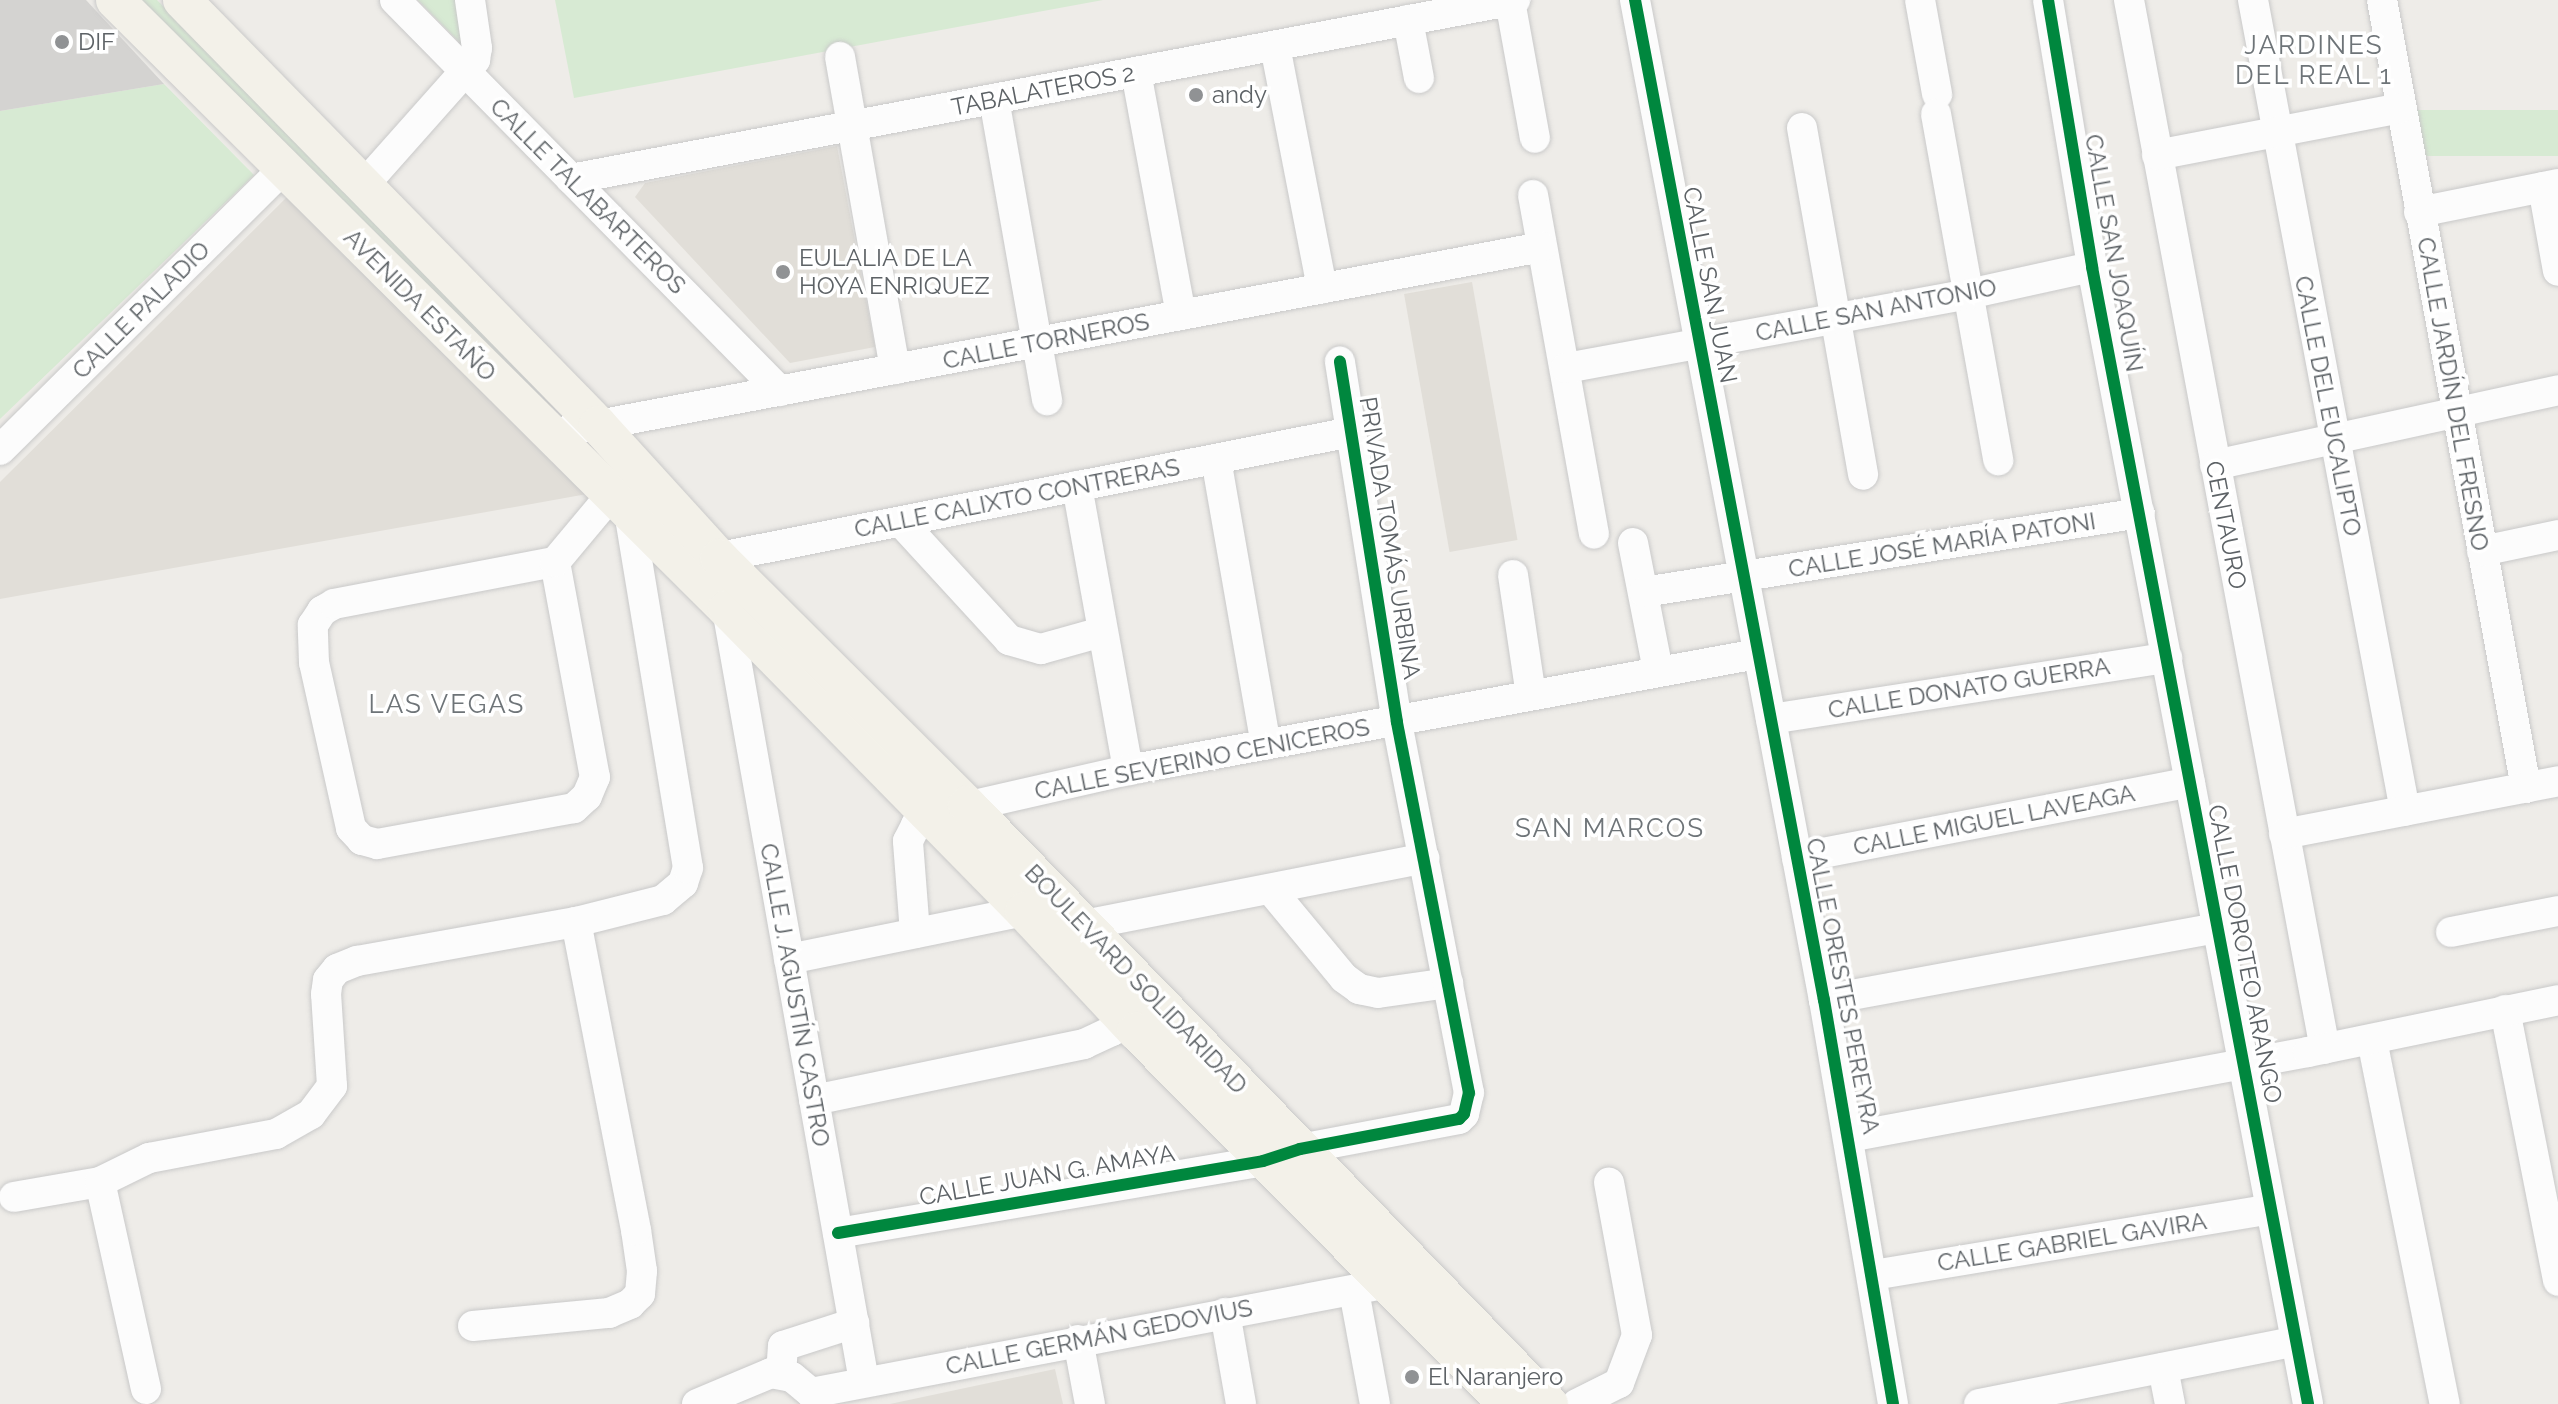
<!DOCTYPE html>
<meta charset="utf-8">
<style>
body{margin:0}
#map{position:relative;width:2558px;height:1404px;overflow:hidden;background:#eeece8;font-family:Raleway,sans-serif}
div>[style]{position:absolute}
[style*='--x']{left:calc(var(--x)*1px);top:calc(var(--y)*1px);width:calc(var(--w)*1px);rotate:calc(var(--a)*1deg)}
.education>*{inset:0;background:#e1ded8;transform-origin:0 0}
.green>*{inset:0;background:#d7ead3;transform-origin:0 0}
.building>*{inset:0;background:#d4d3d1}
.roads{filter:drop-shadow(0 0 2px #c9c9c9) drop-shadow(0 0 2px #c9c9c9)}
.minor>*{height:30px;margin:-15px;padding:0 15px;transform-origin:15px;border-radius:15px;background:#fcfcfc}
.major>*{height:38px;margin:-19px;padding:0 19px;transform-origin:19px;border-radius:19px;background:#f3f1e9}
.cycleway>*{height:12px;margin:-6px;padding:0 6px;transform-origin:6px;border-radius:6px;background:#00873e}
.dots>*{width:22px;height:22px;translate:-50% -50%;box-sizing:border-box;border:4px solid #fff;border-radius:50%}
span{translate:-50% -50%;white-space:nowrap;text-align:center;line-height:1.15;-webkit-text-stroke:7px #fff;paint-order:stroke}
.poi-label{font-size:24px;color:#5d6266}
.left{translate:0 -50%;text-align:left}
.street-label{font-size:24px;color:#5d6266}
.neighbourhood-label{font-size:26px;color:#6e7478;letter-spacing:2px}
</style>
<div id="map">
<div class="education">
<i style="clip-path:polygon(837px 146px,875px 347px,790px 363px,635px 197px,645px 183px)"></i>
<i style="clip-path:polygon(290px 194px,587px 494px,0 599px,0 482px)"></i>
<i style="left:1472px;top:282px;width:262px;height:69px;rotate:80deg"></i>
<i style="clip-path:polygon(1055px 1369px,1063px 1404px,890px 1404px)"></i>
</div>
<div class="green">
<i style="clip-path:polygon(140px 0,157px 0,559px 406px,548px 415px)"></i>
<i style="clip-path:polygon(418px 0,458px 0,467px 50px)"></i>
<i style="clip-path:polygon(555px 0,1103px 0,574px 98px)"></i>
<i style="clip-path:polygon(164px 84px,254px 175px,0 419px,0 111px)"></i>
<i style="left:2558px;top:110px;width:46px;height:141px;rotate:90deg"></i>
</div>
<div class="building">
<i style="clip-path:polygon(0 0,86px 0,164px 84px,0 111px)"></i>
</div>
<div class="roads">
<div class="minor">
<i style="--x:395;--y:0;--w:549;--a:45.44"></i>
<i style="--x:1635;--y:0;--w:1018;--a:79.3"></i>
<i style="--x:1824;--y:1000;--w:410;--a:80.3"></i>
<i style="--x:1920;--y:0;--w:96;--a:79.7"></i>
<i style="--x:2048;--y:0;--w:271;--a:80.6"></i>
<i style="--x:2092;--y:267;--w:1157;--a:79.24"></i>
<i style="--x:2129;--y:0;--w:1067;--a:79.42"></i>
<i style="--x:2253;--y:0;--w:825;--a:79.38"></i>
<i style="--x:2382;--y:0;--w:801;--a:79.64"></i>
<i style="--x:1510;--y:1;--w:139;--a:79.7"></i>
<i style="--x:1408;--y:20;--w:59;--a:79.3"></i>
<i style="--x:1275;--y:46;--w:247;--a:79"></i>
<i style="--x:840;--y:57;--w:317;--a:80"></i>
<i style="--x:1136;--y:72;--w:247;--a:79.5"></i>
<i style="--x:994;--y:99;--w:306;--a:80"></i>
<i style="--x:1936;--y:114;--w:352;--a:79.8"></i>
<i style="--x:1802;--y:128;--w:352;--a:80"></i>
<i style="--x:2157;--y:155;--w:248;--a:-10.9"></i>
<i style="--x:571;--y:179;--w:961;--a:-10.74"></i>
<i style="--x:363;--y:186;--w:169;--a:-48.4"></i>
<i style="--x:475;--y:60;--w:12;--a:-81"></i>
<i style="--x:477;--y:48;--w:49;--a:-98.3"></i>
<i style="--x:2543;--y:187;--w:85;--a:79.9"></i>
<i style="--x:1533;--y:195;--w:344;--a:79.8"></i>
<i style="--x:2419;--y:212;--w:142;--a:-11.4"></i>
<i style="--x:1566;--y:368;--w:410;--a:-10.4"></i>
<i style="--x:1969;--y:294;--w:126;--a:-12.4"></i>
<i style="--x:550;--y:434;--w:1009;--a:-10.68"></i>
<i style="--x:0;--y:450;--w:399;--a:-44.8"></i>
<i style="--x:1216;--y:459;--w:290;--a:80.1"></i>
<i style="--x:2215;--y:465;--w:351;--a:-12.3"></i>
<i style="--x:1077;--y:486;--w:289;--a:79.8"></i>
<i style="--x:901;--y:522;--w:160;--a:47.5"></i>
<i style="--x:1009;--y:640;--w:33;--a:16"></i>
<i style="--x:1041;--y:649;--w:63;--a:-15.6"></i>
<i style="--x:1633;--y:543;--w:130;--a:78.9"></i>
<i style="--x:2482;--y:551;--w:78;--a:-11.9"></i>
<i style="--x:700;--y:561;--w:664;--a:-11.21"></i>
<i style="--x:555;--y:562;--w:219;--a:79.5"></i>
<i style="--x:595;--y:777;--w:21;--a:113"></i>
<i style="--x:587;--y:796;--w:18;--a:137"></i>
<i style="--x:574;--y:808;--w:200;--a:169.6"></i>
<i style="--x:377;--y:844;--w:16;--a:-165"></i>
<i style="--x:362;--y:840;--w:16;--a:-133"></i>
<i style="--x:351;--y:828;--w:169;--a:-102.6"></i>
<i style="--x:314;--y:663;--w:38;--a:-92"></i>
<i style="--x:313;--y:625;--w:17;--a:-57"></i>
<i style="--x:322;--y:611;--w:14;--a:-30"></i>
<i style="--x:334;--y:604;--w:225;--a:-10.8"></i>
<i style="--x:555;--y:562;--w:87;--a:-50.1"></i>
<i style="--x:1513;--y:575;--w:121;--a:81.5"></i>
<i style="--x:1644;--y:592;--w:502;--a:-9.05"></i>
<i style="--x:727;--y:609;--w:784;--a:79.94"></i>
<i style="--x:1771;--y:719;--w:401;--a:-8.8"></i>
<i style="--x:2284;--y:834;--w:279;--a:-10.9"></i>
<i style="--x:1797;--y:858;--w:400;--a:-10.9"></i>
<i style="--x:1271;--y:890;--w:114;--a:50.3"></i>
<i style="--x:1344;--y:978;--w:19;--a:36"></i>
<i style="--x:1359;--y:989;--w:19;--a:12"></i>
<i style="--x:1378;--y:993;--w:71;--a:-8.1"></i>
<i style="--x:1084;--y:925;--w:347;--a:-11.1"></i>
<i style="--x:2451;--y:932;--w:109;--a:-11.1"></i>
<i style="--x:915;--y:933;--w:92;--a:-94.4"></i>
<i style="--x:908;--y:841;--w:18;--a:-63"></i>
<i style="--x:916;--y:825;--w:17;--a:-36"></i>
<i style="--x:930;--y:815;--w:203;--a:-12.8"></i>
<i style="--x:1128;--y:770;--w:640;--a:-10.45"></i>
<i style="--x:789;--y:959;--w:240;--a:-11.5"></i>
<i style="--x:1824;--y:1000;--w:401;--a:-10.4"></i>
<i style="--x:2505;--y:1010;--w:276;--a:78.9"></i>
<i style="--x:2372;--y:1040;--w:371;--a:78.7"></i>
<i style="--x:814;--y:1100;--w:276;--a:-11.7"></i>
<i style="--x:1084;--y:1044;--w:31;--a:-25"></i>
<i style="--x:1112;--y:1031;--w:39;--a:-58"></i>
<i style="--x:1849;--y:1137;--w:467;--a:-10.5"></i>
<i style="--x:2308;--y:1052;--w:255;--a:-11.7"></i>
<i style="--x:14;--y:1197;--w:87;--a:-9.9"></i>
<i style="--x:838;--y:1233;--w:431;--a:-9.6"></i>
<i style="--x:1263;--y:1161;--w:39;--a:-18"></i>
<i style="--x:1300;--y:1149;--w:162;--a:-10.7"></i>
<i style="--x:1459;--y:1119;--w:7;--a:-45"></i>
<i style="--x:1464;--y:1114;--w:22;--a:-77"></i>
<i style="--x:1469;--y:1093;--w:378;--a:-101"></i>
<i style="--x:1397;--y:722;--w:365;--a:-99"></i>
<i style="--x:1873;--y:1275;--w:403;--a:-9.4"></i>
<i style="--x:1354;--y:1291;--w:115;--a:79.5"></i>
<i style="--x:1225;--y:1313;--w:92;--a:80"></i>
<i style="--x:473;--y:1326;--w:137;--a:-5.5"></i>
<i style="--x:609;--y:1313;--w:23;--a:-23"></i>
<i style="--x:630;--y:1304;--w:14;--a:-45"></i>
<i style="--x:640;--y:1294;--w:23;--a:-85"></i>
<i style="--x:642;--y:1271;--w:41;--a:-98.3"></i>
<i style="--x:636;--y:1230;--w:314;--a:-101"></i>
<i style="--x:1078;--y:1340;--w:65;--a:79.4"></i>
<i style="--x:2163;--y:1368;--w:37;--a:79"></i>
<i style="--x:781;--y:1374;--w:28;--a:-86"></i>
<i style="--x:783;--y:1346;--w:75;--a:-17.9"></i>
<i style="--x:146;--y:1389;--w:212;--a:-102.5"></i>
<i style="--x:100;--y:1182;--w:55;--a:-26.1"></i>
<i style="--x:149;--y:1158;--w:129;--a:-10.7"></i>
<i style="--x:276;--y:1134;--w:40;--a:-29.7"></i>
<i style="--x:311;--y:1114;--w:35;--a:-53"></i>
<i style="--x:332;--y:1086;--w:92;--a:-93.7"></i>
<i style="--x:326;--y:994;--w:14;--a:-82"></i>
<i style="--x:328;--y:980;--w:14;--a:-51"></i>
<i style="--x:337;--y:969;--w:22;--a:-22"></i>
<i style="--x:357;--y:961;--w:222;--a:-10.1"></i>
<i style="--x:576;--y:922;--w:90;--a:-14.2"></i>
<i style="--x:663;--y:900;--w:26;--a:-40"></i>
<i style="--x:683;--y:883;--w:16;--a:-72"></i>
<i style="--x:688;--y:868;--w:361;--a:-99.4"></i>
<i style="--x:811;--y:1393;--w:588;--a:-10.78"></i>
<i style="--x:697;--y:1404;--w:80;--a:-22.7"></i>
<i style="--x:771;--y:1373;--w:21;--a:11"></i>
<i style="--x:792;--y:1377;--w:25;--a:40"></i>
<i style="--x:1577;--y:1404;--w:47;--a:-26.6"></i>
<i style="--x:1619;--y:1383;--w:51;--a:-69.4"></i>
<i style="--x:1637;--y:1335;--w:155;--a:-100.4"></i>
<i style="--x:1979;--y:1404;--w:323;--a:-11.2"></i>
</div>
<div class="major">
<i style="--x:115;--y:0;--w:863;--a:44.86"></i>
<i style="--x:727;--y:609;--w:424;--a:45.5"></i>
<i style="--x:1024;--y:911;--w:164;--a:47"></i>
<i style="--x:1136;--y:1031;--w:526;--a:45.15"></i>
<i style="--x:182;--y:0;--w:595;--a:45.61"></i>
<i style="--x:598;--y:425;--w:180;--a:47.7"></i>
<i style="--x:719;--y:558;--w:350;--a:44.9"></i>
<i style="--x:967;--y:805;--w:835;--a:45.82"></i>
</div>
</div>
<div class="cycleway">
<i style="--x:1635;--y:0;--w:1018;--a:79.3"></i>
<i style="--x:1824;--y:1000;--w:410;--a:80.3"></i>
<i style="--x:2048;--y:0;--w:271;--a:80.6"></i>
<i style="--x:2092;--y:267;--w:1157;--a:79.24"></i>
<i style="--x:838;--y:1233;--w:431;--a:-9.6"></i>
<i style="--x:1263;--y:1161;--w:39;--a:-18"></i>
<i style="--x:1300;--y:1149;--w:162;--a:-10.7"></i>
<i style="--x:1459;--y:1119;--w:7;--a:-45"></i>
<i style="--x:1464;--y:1114;--w:22;--a:-77"></i>
<i style="--x:1469;--y:1093;--w:378;--a:-101"></i>
<i style="--x:1397;--y:722;--w:365;--a:-99"></i>
</div>
<div class="dots">
<i style="left:62px;top:42px;background:#909294"></i>
<i style="left:1196px;top:95px;background:#909294"></i>
<i style="left:783px;top:272px;background:#909294"></i>
<i style="left:1412px;top:1377px;background:#909294"></i>
</div>
<div class="poi-label">
<span class="left" style="left:78px;top:42px">DIF</span>
<span class="left" style="left:1212px;top:95px">andy</span>
<span class="left" style="left:799px;top:272px">EULALIA DE LA<br>HOYA ENRIQUEZ</span>
<span class="left" style="left:1428px;top:1377px">El Naranjero</span>
</div>
<div class="street-label">
<span style="left:1043px;top:90px;rotate:-11deg">TABALATEROS 2</span>
<span style="left:588px;top:196px;rotate:45deg">CALLE TALABARTEROS</span>
<span style="left:2114px;top:253px;rotate:80deg">CALLE SAN JOAQUÍN</span>
<span style="left:1710px;top:285px;rotate:79deg">CALLE SAN JUAN</span>
<span style="left:420px;top:305px;rotate:45deg">AVENIDA ESTAÑO</span>
<span style="left:141px;top:310px;rotate:-45deg">CALLE PALADIO</span>
<span style="left:1876px;top:310px;rotate:-11deg">CALLE SAN ANTONIO</span>
<span style="left:1046px;top:341px;rotate:-11deg">CALLE TORNEROS</span>
<span style="left:2453px;top:394px;rotate:80deg">CALLE JARDÍN DEL FRESNO</span>
<span style="left:2328px;top:406px;rotate:79deg">CALLE DEL EUCALIPTO</span>
<span style="left:1017px;top:498px;rotate:-11deg">CALLE CALIXTO CONTRERAS</span>
<span style="left:2226px;top:525px;rotate:79deg">CENTAURO</span>
<span style="left:1390px;top:538px;rotate:81deg">PRIVADA TOMÁS URBINA</span>
<span style="left:1942px;top:545px;rotate:-9deg">CALLE JOSÉ MARÍA PATONI</span>
<span style="left:1969px;top:688px;rotate:-9deg">CALLE DONATO GUERRA</span>
<span style="left:1202px;top:759px;rotate:-11deg">CALLE SEVERINO CENICEROS</span>
<span style="left:1994px;top:820px;rotate:-11deg">CALLE MIGUEL LAVEAGA</span>
<span style="left:2245px;top:954px;rotate:79deg">CALLE DOROTEO ARANGO</span>
<span style="left:1136px;top:979px;rotate:46deg">BOULEVARD SOLIDARIDAD</span>
<span style="left:1843px;top:986px;rotate:79deg">CALLE ORESTES PEREYRA</span>
<span style="left:795px;top:995px;rotate:80deg">CALLE J. AGUSTÍN CASTRO</span>
<span style="left:1047px;top:1175px;rotate:-10deg">CALLE JUAN G. AMAYA</span>
<span style="left:2072px;top:1242px;rotate:-9deg">CALLE GABRIEL GAVIRA</span>
<span style="left:1099px;top:1337px;rotate:-11deg">CALLE GERMÁN GEDOVIUS</span>
</div>
<div class="neighbourhood-label">
<span style="left:2314px;top:61px">JARDINES<br>DEL REAL 1</span>
<span style="left:447px;top:705px">LAS VEGAS</span>
<span style="left:1610px;top:829px">SAN MARCOS</span>
</div>
</div>
